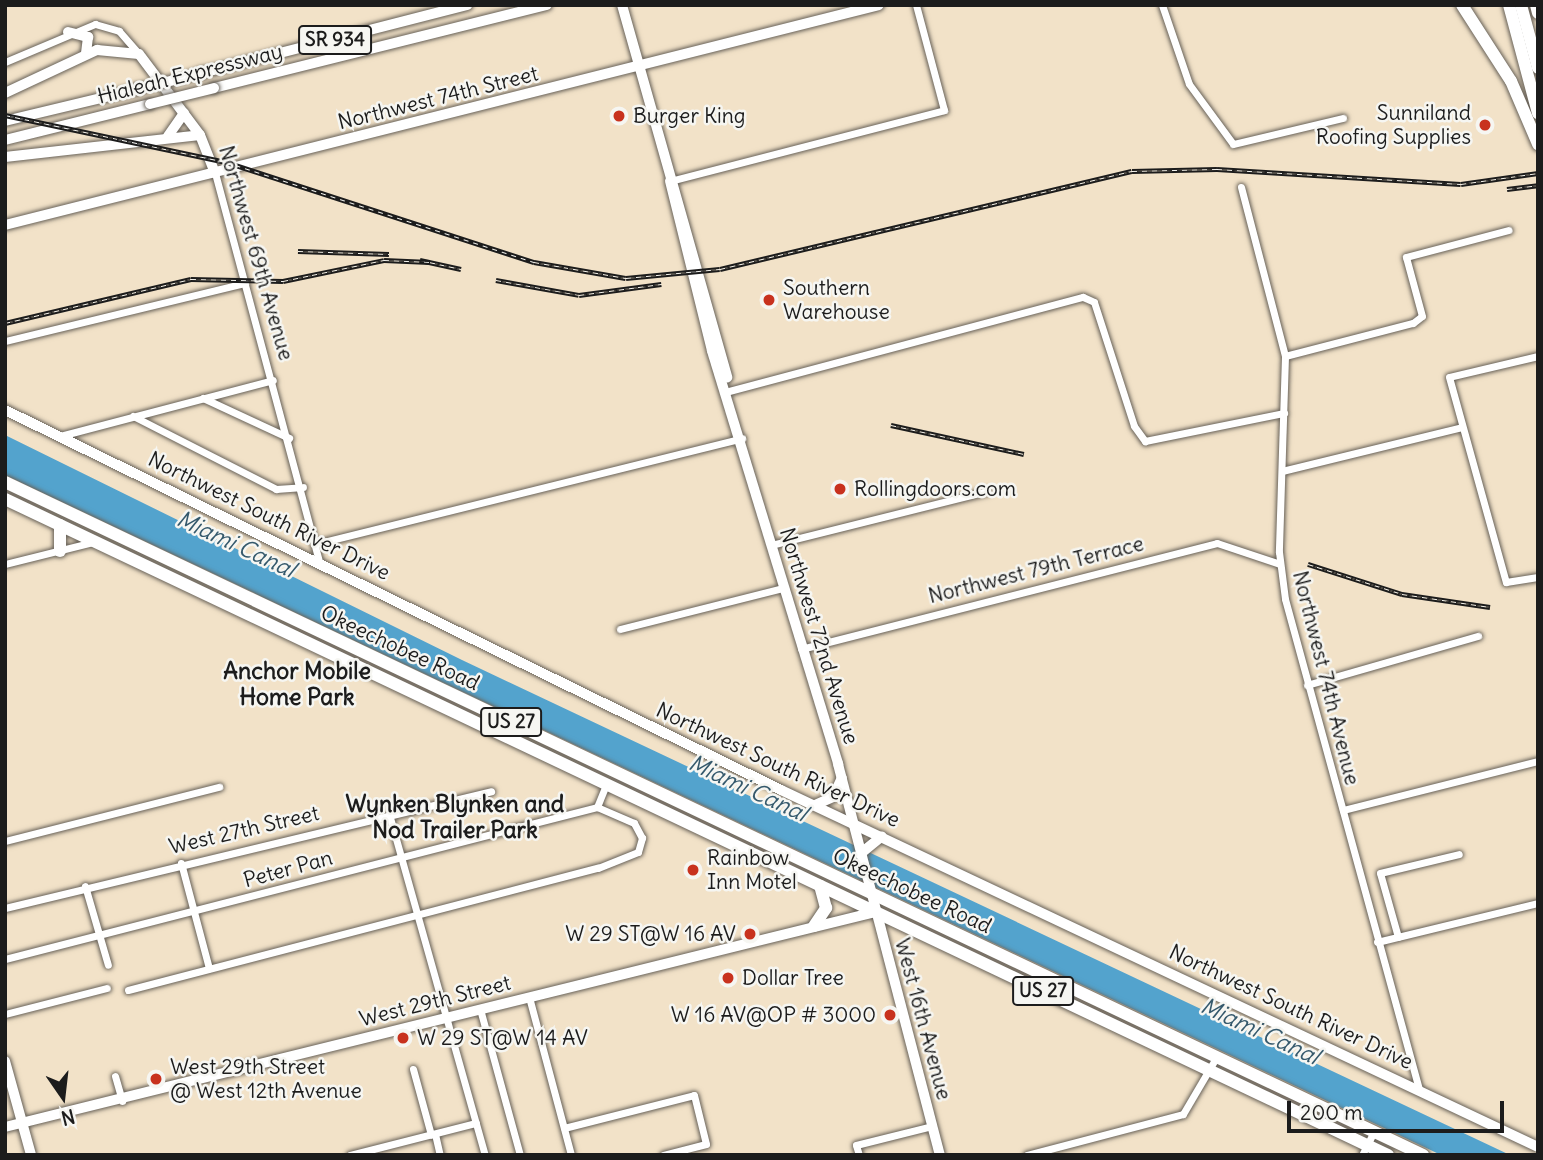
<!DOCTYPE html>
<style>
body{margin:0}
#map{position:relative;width:1543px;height:1160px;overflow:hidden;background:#f2e2c8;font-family:Delius,sans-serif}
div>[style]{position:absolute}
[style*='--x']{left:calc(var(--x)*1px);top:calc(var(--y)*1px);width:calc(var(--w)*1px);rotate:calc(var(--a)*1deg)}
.water>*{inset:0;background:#53a3cd}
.roads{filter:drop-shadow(0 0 2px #676158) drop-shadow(0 0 2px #676158)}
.street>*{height:7px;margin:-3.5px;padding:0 3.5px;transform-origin:3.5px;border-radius:3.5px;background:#fff}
.secondary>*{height:10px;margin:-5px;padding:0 5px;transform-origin:5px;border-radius:5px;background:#fff}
.primary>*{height:10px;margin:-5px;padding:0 5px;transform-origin:5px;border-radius:5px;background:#fff}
.highway>*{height:12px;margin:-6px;padding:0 6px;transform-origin:6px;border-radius:6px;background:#fff}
.rail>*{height:4.5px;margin-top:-2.25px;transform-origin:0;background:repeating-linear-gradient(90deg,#f6f6f2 0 5px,#1c1c1c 0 10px);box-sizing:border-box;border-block:2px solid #1c1c1c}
.bridges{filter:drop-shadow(0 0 2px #676158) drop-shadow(0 0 2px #676158)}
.primary-bridge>*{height:10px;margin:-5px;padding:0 5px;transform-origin:5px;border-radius:5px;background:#fff}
.dots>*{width:19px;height:19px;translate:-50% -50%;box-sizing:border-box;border:4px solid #f6f6f2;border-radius:50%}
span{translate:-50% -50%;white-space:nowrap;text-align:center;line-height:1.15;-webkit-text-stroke:5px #f6f6f2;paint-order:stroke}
.shield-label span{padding:2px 5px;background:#f6f6f2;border:2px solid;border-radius:5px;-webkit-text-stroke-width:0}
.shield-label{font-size:19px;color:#1c1c1c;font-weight:700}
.street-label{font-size:21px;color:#1c1c1c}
.poi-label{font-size:21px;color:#1c1c1c}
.right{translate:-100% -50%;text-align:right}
.left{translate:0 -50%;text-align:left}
.water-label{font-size:23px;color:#35596c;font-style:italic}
.neighbourhood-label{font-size:23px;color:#1c1c1c;font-weight:700}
.frame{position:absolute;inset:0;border:7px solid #1c1c1c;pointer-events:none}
.north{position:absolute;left:28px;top:1062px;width:70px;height:70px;-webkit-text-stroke:5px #f6f6f2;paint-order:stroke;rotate:166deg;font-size:19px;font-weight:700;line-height:28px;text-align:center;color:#1c1c1c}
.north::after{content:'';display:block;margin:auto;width:24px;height:32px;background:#1c1c1c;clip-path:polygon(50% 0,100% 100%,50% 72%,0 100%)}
.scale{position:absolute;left:1287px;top:1101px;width:217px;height:32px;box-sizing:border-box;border:4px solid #1c1c1c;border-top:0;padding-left:9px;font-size:21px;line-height:24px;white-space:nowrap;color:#1c1c1c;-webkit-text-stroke:5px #f6f6f2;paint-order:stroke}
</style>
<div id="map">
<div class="water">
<i style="clip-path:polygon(5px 435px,462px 660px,1510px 1155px,1441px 1155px,5px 475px)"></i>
</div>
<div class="roads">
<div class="street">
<i style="--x:1162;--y:5;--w:83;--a:71.1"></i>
<i style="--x:1189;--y:84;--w:74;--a:53.7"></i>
<i style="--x:1233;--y:144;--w:113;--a:-13.3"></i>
<i style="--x:5;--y:62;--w:98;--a:-22.9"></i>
<i style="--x:95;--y:24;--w:25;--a:16"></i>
<i style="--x:119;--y:31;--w:30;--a:49"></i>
<i style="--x:215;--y:173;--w:402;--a:75"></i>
<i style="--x:670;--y:181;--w:283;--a:-14.5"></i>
<i style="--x:944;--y:110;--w:109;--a:-104.9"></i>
<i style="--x:1241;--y:187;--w:175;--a:75.4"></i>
<i style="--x:1285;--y:356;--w:196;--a:91.8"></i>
<i style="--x:1279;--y:552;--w:47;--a:82.7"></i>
<i style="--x:1285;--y:599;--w:508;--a:74.71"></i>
<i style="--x:5;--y:341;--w:247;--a:-13.6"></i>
<i style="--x:1285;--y:356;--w:132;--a:-14.5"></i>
<i style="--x:1413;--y:323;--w:11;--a:-38"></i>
<i style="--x:1422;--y:316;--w:61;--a:-105.2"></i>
<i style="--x:1406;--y:257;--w:106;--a:-14.7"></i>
<i style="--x:1538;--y:356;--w:91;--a:166.7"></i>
<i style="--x:1449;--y:377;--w:213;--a:74.5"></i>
<i style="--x:1506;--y:582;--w:32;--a:-9"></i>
<i style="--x:729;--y:391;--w:366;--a:-14.9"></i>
<i style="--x:1083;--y:297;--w:12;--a:24"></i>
<i style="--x:1094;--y:302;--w:130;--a:72.1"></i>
<i style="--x:1134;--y:426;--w:19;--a:54"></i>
<i style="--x:1145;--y:441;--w:142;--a:-11.4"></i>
<i style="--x:203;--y:398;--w:95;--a:24.9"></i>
<i style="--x:133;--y:416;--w:161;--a:27"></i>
<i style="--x:276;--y:489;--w:27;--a:-4"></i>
<i style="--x:60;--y:436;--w:220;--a:-14.7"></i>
<i style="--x:1282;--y:471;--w:185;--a:-13.7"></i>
<i style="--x:319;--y:543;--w:436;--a:-13.9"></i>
<i style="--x:771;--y:545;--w:223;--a:-14"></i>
<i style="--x:5;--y:564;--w:91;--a:-14"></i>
<i style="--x:620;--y:629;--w:168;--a:-14.1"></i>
<i style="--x:801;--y:649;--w:429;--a:-14.3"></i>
<i style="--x:1217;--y:543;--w:66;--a:18.4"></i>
<i style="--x:1307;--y:685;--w:178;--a:-16"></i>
<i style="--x:597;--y:807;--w:24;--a:-68"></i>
<i style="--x:1343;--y:810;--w:201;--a:-14.1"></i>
<i style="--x:389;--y:814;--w:354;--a:74.3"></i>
<i style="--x:5;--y:841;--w:221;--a:-14.2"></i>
<i style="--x:181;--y:863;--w:109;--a:75.1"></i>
<i style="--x:85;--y:886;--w:82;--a:73.8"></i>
<i style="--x:5;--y:908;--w:500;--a:-13.5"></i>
<i style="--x:1398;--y:937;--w:66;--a:-105.7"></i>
<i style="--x:1380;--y:873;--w:81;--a:-13.5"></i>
<i style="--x:1377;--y:942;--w:166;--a:-13.6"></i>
<i style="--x:5;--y:959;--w:611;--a:-14.4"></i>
<i style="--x:128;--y:990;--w:486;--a:-14.6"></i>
<i style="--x:598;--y:868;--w:43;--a:-21.8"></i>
<i style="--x:638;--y:852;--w:15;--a:-74"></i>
<i style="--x:642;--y:838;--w:17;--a:-118"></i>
<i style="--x:634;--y:823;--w:40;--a:-156.6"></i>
<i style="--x:529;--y:997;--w:163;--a:75.1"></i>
<i style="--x:480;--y:1009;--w:151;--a:74.7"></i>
<i style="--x:5;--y:1014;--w:105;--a:-14.3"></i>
<i style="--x:413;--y:1069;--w:68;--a:74.7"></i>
<i style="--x:115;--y:1076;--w:26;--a:74"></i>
<i style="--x:564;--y:1128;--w:134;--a:-14.2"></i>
<i style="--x:694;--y:1095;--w:50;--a:76.2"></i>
<i style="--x:706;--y:1144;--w:44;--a:165.7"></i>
<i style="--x:435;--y:1134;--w:22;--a:77"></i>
<i style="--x:350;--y:1155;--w:130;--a:-14.3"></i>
<i style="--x:859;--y:1155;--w:10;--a:-107"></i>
<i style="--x:856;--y:1145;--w:78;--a:-14"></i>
<i style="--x:1027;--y:1155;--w:161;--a:-14.7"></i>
<i style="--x:1183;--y:1114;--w:67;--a:-59.6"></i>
<i style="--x:1362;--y:1155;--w:27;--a:-63"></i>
</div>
<div class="secondary">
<i style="--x:622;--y:5;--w:387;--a:74.2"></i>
<i style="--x:139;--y:54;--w:101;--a:53"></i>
<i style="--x:200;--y:135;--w:41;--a:68.5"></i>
<i style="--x:670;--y:181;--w:175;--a:76.1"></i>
<i style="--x:712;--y:351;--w:432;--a:73"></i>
<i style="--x:838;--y:764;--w:404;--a:75.4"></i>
<i style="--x:5;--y:225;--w:901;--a:-14.13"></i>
<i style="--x:5;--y:410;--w:864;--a:26.09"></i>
<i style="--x:781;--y:790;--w:837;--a:25.25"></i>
<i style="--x:815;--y:805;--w:20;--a:-24"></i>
<i style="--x:833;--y:797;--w:21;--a:-65"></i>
<i style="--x:860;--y:854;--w:28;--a:-39"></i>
<i style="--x:5;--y:1061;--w:98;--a:74.5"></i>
<i style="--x:5;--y:1127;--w:896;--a:-13.88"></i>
</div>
<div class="primary">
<i style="--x:68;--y:32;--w:21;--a:14"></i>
<i style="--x:88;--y:37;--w:17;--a:97"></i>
<i style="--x:202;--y:73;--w:274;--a:-14.4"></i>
<i style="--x:214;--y:88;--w:343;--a:-14"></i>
<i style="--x:5;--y:93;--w:102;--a:-25.1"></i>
<i style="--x:97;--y:50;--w:42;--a:5.4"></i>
<i style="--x:5;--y:121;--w:137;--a:-13.5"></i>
<i style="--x:168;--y:136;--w:28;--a:-55"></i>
<i style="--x:5;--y:140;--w:149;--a:-13.9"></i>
<i style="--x:5;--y:157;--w:196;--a:-6.4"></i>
</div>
<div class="highway">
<i style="--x:1462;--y:5;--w:90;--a:57.2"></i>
<i style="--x:1511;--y:81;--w:69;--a:66.8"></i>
<i style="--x:1509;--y:5;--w:112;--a:75"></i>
<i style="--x:1521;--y:5;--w:65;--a:74.9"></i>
<i style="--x:1536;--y:5;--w:8;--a:76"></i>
<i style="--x:5;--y:482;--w:1570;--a:25.39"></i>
<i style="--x:5;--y:499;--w:1531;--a:25.38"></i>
<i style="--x:60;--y:551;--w:26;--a:-90"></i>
<i style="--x:814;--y:926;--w:22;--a:-56"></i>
<i style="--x:826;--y:908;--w:23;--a:-105"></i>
</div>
</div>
<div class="rail">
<i style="--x:5;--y:115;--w:226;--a:12"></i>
<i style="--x:226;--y:162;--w:324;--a:18"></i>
<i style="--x:534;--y:262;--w:93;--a:9.9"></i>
<i style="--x:626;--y:278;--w:94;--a:-5.5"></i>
<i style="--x:720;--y:269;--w:423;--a:-13.4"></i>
<i style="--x:1132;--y:171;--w:85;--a:-1.3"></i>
<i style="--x:1217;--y:169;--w:244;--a:3.5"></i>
<i style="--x:1461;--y:184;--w:78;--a:-8.1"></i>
<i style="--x:1507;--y:189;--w:31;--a:-7"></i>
<i style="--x:298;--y:251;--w:91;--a:1.9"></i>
<i style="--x:420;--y:260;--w:42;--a:12.4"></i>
<i style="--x:496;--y:280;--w:84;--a:10.2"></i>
<i style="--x:579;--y:295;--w:83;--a:-7.6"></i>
<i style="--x:5;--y:323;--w:191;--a:-13.3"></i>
<i style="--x:191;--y:279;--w:92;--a:1.2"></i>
<i style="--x:283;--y:281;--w:103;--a:-11.7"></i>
<i style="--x:384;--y:260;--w:46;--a:2.5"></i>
<i style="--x:891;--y:425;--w:136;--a:12.3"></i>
<i style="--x:1308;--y:564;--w:99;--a:17.7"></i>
<i style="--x:1402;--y:594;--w:89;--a:8.4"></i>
</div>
<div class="bridges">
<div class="primary-bridge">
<i style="--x:138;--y:89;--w:66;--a:-14"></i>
<i style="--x:150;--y:104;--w:66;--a:-14"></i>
</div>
</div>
<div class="dots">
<i style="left:619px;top:116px;background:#c8321e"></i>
<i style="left:1485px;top:125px;background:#c8321e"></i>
<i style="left:769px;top:300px;background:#c8321e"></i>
<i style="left:840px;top:489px;background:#c8321e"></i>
<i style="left:693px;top:870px;background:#c8321e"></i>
<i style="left:750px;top:934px;background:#c8321e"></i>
<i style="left:728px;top:978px;background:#c8321e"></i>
<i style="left:890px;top:1015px;background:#c8321e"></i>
<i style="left:403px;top:1038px;background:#c8321e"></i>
<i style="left:156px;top:1079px;background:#c8321e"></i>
</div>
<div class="shield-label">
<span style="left:335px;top:40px">SR 934</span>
<span style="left:511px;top:722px">US 27</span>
<span style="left:1043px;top:991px">US 27</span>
</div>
<div class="street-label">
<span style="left:190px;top:74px;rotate:-14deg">Hialeah Expressway</span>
<span style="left:438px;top:98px;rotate:-14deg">Northwest 74th Street</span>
<span style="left:256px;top:253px;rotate:74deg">Northwest 69th Avenue</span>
<span style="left:269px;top:516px;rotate:26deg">Northwest South River Drive</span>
<span style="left:1036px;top:570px;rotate:-14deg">Northwest 79th Terrace</span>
<span style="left:819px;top:636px;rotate:73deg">Northwest 72nd Avenue</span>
<span style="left:400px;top:648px;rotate:25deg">Okeechobee Road</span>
<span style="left:1326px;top:678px;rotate:76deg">Northwest 74th Avenue</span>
<span style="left:778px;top:765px;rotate:25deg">Northwest South River Drive</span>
<span style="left:244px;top:830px;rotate:-13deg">West 27th Street</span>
<span style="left:288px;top:869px;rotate:-15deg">Peter Pan</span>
<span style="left:912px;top:891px;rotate:25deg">Okeechobee Road</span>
<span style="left:435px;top:1001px;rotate:-14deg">West 29th Street</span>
<span style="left:1291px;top:1007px;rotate:25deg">Northwest South River Drive</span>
<span style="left:923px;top:1019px;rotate:75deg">West 16th Avenue</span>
</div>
<div class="poi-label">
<span class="right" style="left:1471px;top:125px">Sunniland<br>Roofing Supplies</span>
<span class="left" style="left:633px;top:116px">Burger King</span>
<span class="left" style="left:783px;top:300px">Southern<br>Warehouse</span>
<span class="left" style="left:854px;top:489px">Rollingdoors.com</span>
<span class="left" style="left:707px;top:870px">Rainbow<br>Inn Motel</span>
<span class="right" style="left:736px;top:934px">W 29 ST@W 16 AV</span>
<span class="left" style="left:742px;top:978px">Dollar Tree</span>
<span class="right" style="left:876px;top:1015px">W 16 AV@OP # 3000</span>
<span class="left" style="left:417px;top:1038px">W 29 ST@W 14 AV</span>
<span class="left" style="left:170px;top:1079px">West 29th Street<br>@ West 12th Avenue</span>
</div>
<div class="water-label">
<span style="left:236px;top:544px;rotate:25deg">Miami Canal</span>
<span style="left:748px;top:788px;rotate:25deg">Miami Canal</span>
<span style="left:1260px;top:1031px;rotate:25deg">Miami Canal</span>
</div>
<div class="neighbourhood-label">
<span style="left:297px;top:684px">Anchor Mobile<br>Home Park</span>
<span style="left:455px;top:817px">Wynken Blynken and<br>Nod Trailer Park</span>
</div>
<div class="frame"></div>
<div class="north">N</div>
<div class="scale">200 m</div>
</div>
